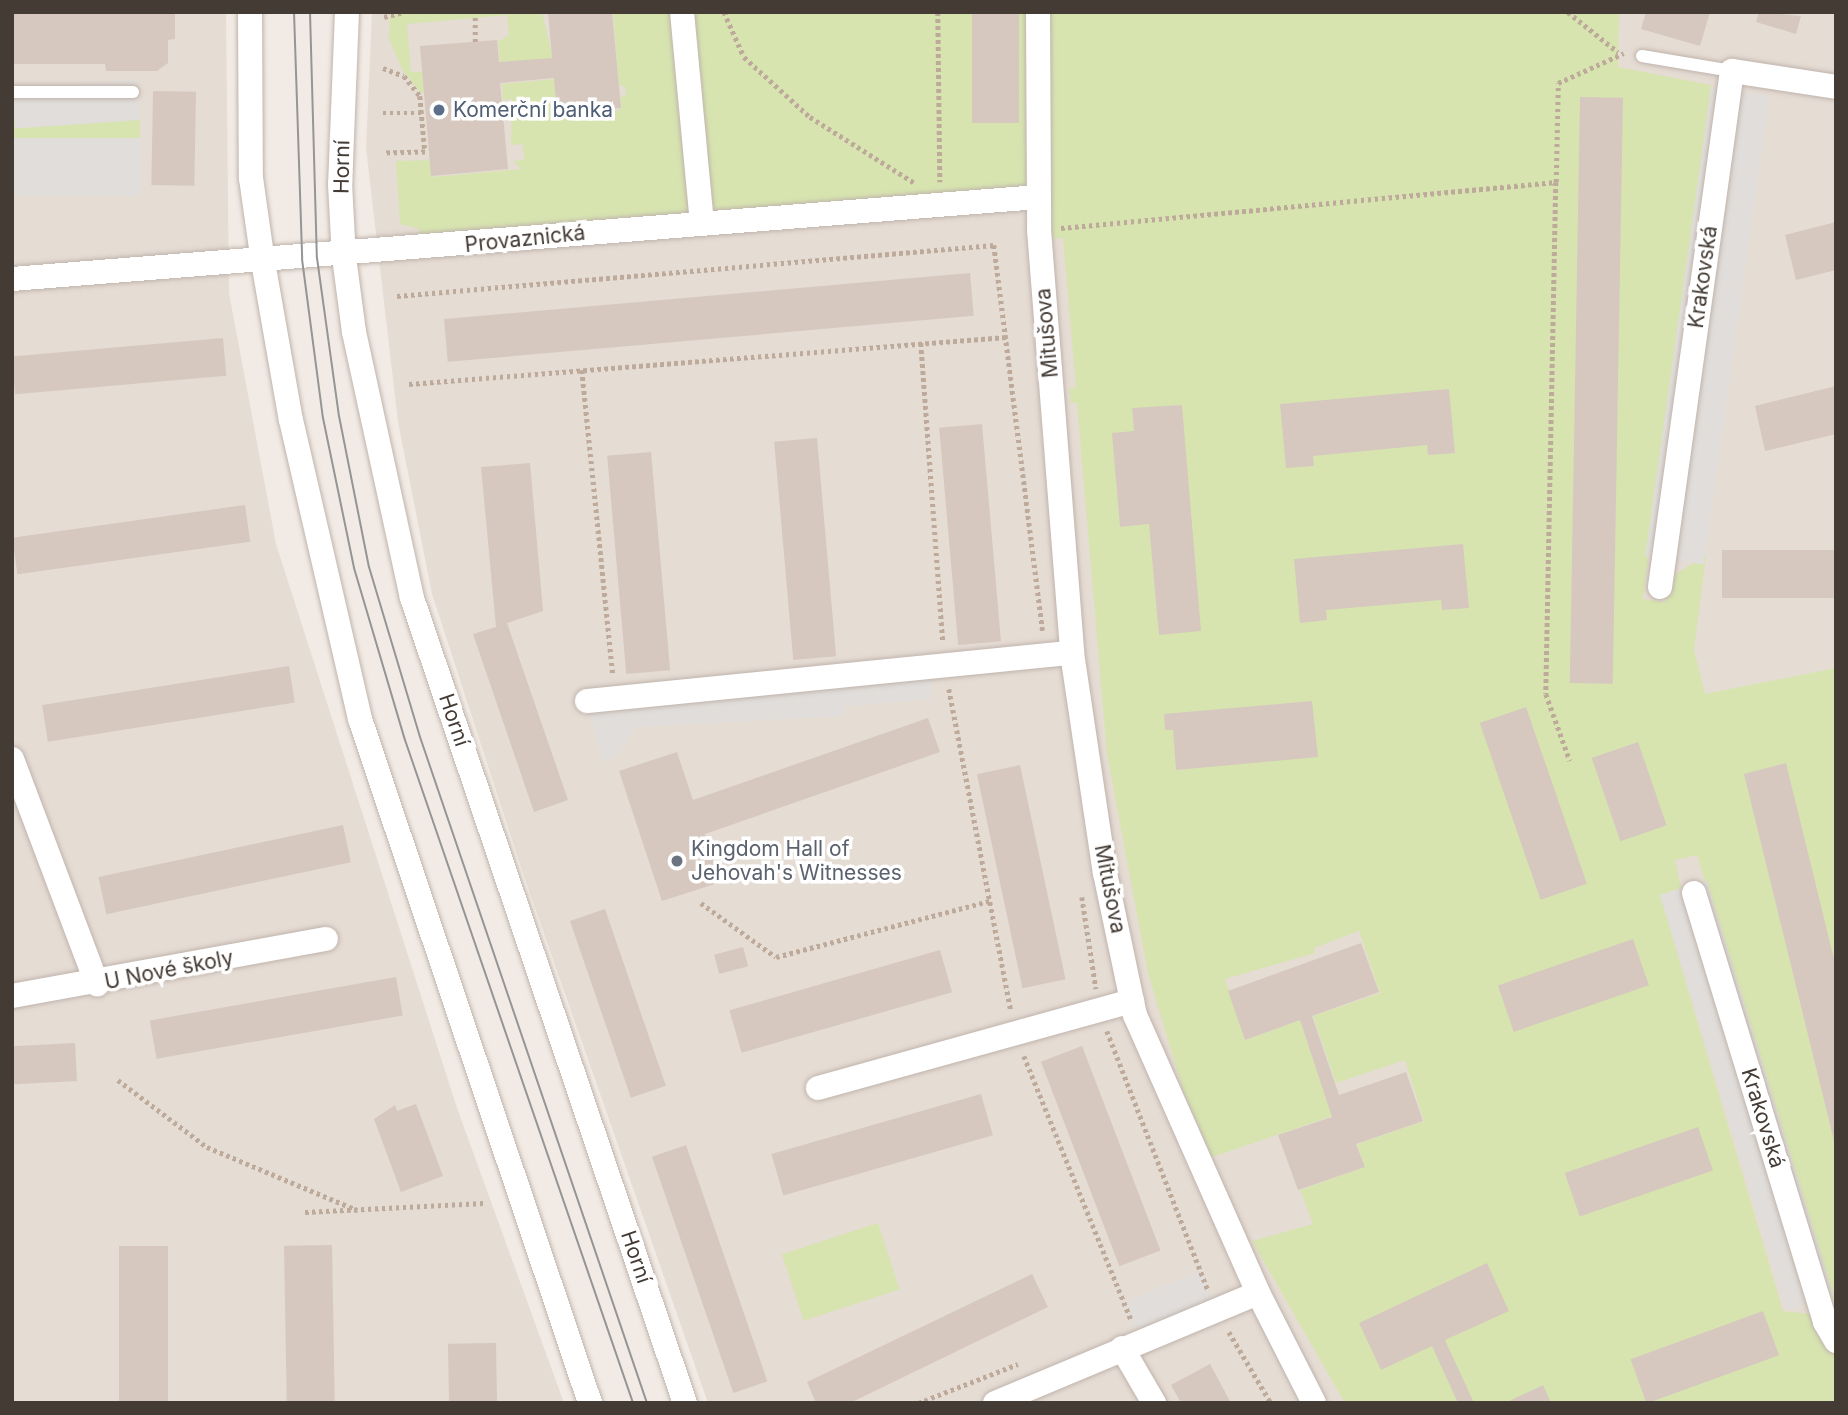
<!DOCTYPE html>
<meta charset="utf-8">
<style>
body{margin:0}
#map{position:relative;width:1848px;height:1415px;overflow:hidden;background:#f2ebe5;font-family:Inter,sans-serif}
div>[style]{position:absolute}
[style*='--x']{left:calc(var(--x)*1px);top:calc(var(--y)*1px);width:calc(var(--w)*1px);rotate:calc(var(--a)*1deg)}
.residential>*{inset:0;background:#e5dcd4}
.green>*{inset:0;background:#d7e4b0;transform-origin:0 0}
.parking>*{inset:0;background:#e0ddda;transform-origin:0 0}
.building>*{inset:0;background:#d6c8bf;transform-origin:0 0}
.path>*{height:4.5px;margin-top:-2.25px;transform-origin:0;background:repeating-linear-gradient(90deg,#beaa9b 0 3.5px,transparent 0 7px)}
.roads{filter:drop-shadow(0 0 2px #c0b4ac) drop-shadow(0 0 2px #c0b4ac)}
.service>*{height:12px;margin:-6px;padding:0 6px;transform-origin:6px;border-radius:6px;background:#fff}
.minor>*{height:24px;margin:-12px;padding:0 12px;transform-origin:12px;border-radius:12px;background:#fff}
.tram>*{height:2px;margin:-1px;padding:0 1px;transform-origin:1px;border-radius:1px;background:#959595}
.dots>*{width:19px;height:19px;translate:-50% -50%;box-sizing:border-box;border:4px solid #fff;border-radius:50%}
span{translate:-50% -50%;white-space:nowrap;text-align:center;line-height:1.15;-webkit-text-stroke:7px #fff;paint-order:stroke}
.service-label{font-size:21px;color:#4e5e75}
.left{translate:0 -50%;text-align:left}
.street-label{font-size:21px;color:#443b35}
.worship-label{font-size:21px;color:#5b616d}
.frame{position:absolute;inset:0;border:14px solid #443b35;pointer-events:none}
</style>
<div id="map">
<div class="residential">
<i style="clip-path:polygon(12px 12px,226px 12px,229px 293px,276px 544px,457px 1108px,564px 1403px,12px 1403px)"></i>
<i style="clip-path:polygon(372px 12px,1836px 12px,1836px 1403px,708px 1403px,523px 873px,432px 594px,398px 422px,366px 148px)"></i>
</div>
<div class="green">
<i style="clip-path:polygon(390px 12px,542px 12px,553px 59px,500px 64px,498px 42px,509px 35px,507px 15px,407px 24px,411px 72px,423px 72px,425px 93px,420px 92px,403px 71px,389px 39px)"></i>
<i style="clip-path:polygon(613px 12px,1619px 12px,1618px 67px,1711px 85px,1643px 599px,1665px 602px,1669px 578px,1706px 555px,1694px 650px,1705px 694px,1836px 668px,1836px 1306px,1814px 1252px,1697px 855px,1675px 860px,1681px 888px,1660px 895px,1783px 1311px,1811px 1314px,1836px 1358px,1836px 1403px,1345px 1403px,1252px 1241px,1313px 1224px,1300px 1190px,1365px 1167px,1357px 1144px,1424px 1121px,1405px 1060px,1336px 1083px,1313px 1016px,1380px 993px,1359px 931px,1314px 948px,1315px 953px,1225px 979px,1246px 1040px,1300px 1020px,1333px 1116px,1212px 1157px,1183px 1090px,1148px 973px,1107px 754px,1077px 403px,1071px 403px,1069px 388px,1076px 387px,1063px 238px,1053px 239px,1048px 185px,420px 240px,419px 229px,400px 224px,396px 161px,431px 160px,433px 177px,521px 169px,513px 161px,524px 160px,523px 144px,511px 145px,512px 99px,503px 100px,502px 84px,555px 79px,558px 114px,593px 111px,594px 118px,621px 109px,620px 97px,626px 96px,625px 86px,619px 86px)"></i>
<i style="left:140px;top:120px;width:18px;height:128px;rotate:90deg"></i>
<i style="left:878px;top:1223px;width:70px;height:101px;rotate:72deg"></i>
</div>
<div class="parking">
<i style="left:137px;top:80px;width:40px;height:125px;rotate:86deg"></i>
<i style="left:1711px;top:88px;width:59px;height:473px;rotate:8deg"></i>
<i style="left:140px;top:138px;width:58px;height:128px;rotate:90deg"></i>
<i style="clip-path:polygon(932px 667px,931px 699px,845px 706px,844px 716px,636px 727px,617px 755px,602px 763px,587px 701px)"></i>
<i style="left:1707px;top:881px;width:433px;height:49px;rotate:73deg"></i>
<i style="left:1201px;top:1271px;width:41px;height:82px;rotate:68deg"></i>
</div>
<div class="building">
<i style="clip-path:polygon(12px 12px,175px 12px,175px 39px,168px 40px,168px 63px,157px 71px,106px 71px,105px 64px,12px 64px)"></i>
<i style="clip-path:polygon(548px 12px,612px 12px,621px 108px,557px 114px,554px 78px,500px 83px,508px 169px,431px 176px,420px 46px,497px 40px,499px 62px,552px 58px)"></i>
<i style="left:972px;top:12px;width:47px;height:111px"></i>
<i style="clip-path:polygon(1646px 12px,1710px 12px,1700px 46px,1641px 29px)"></i>
<i style="clip-path:polygon(1759px 12px,1801px 16px,1796px 34px,1756px 22px)"></i>
<i style="left:153px;top:91px;width:43px;height:94px;rotate:1deg"></i>
<i style="left:1580px;top:97px;width:43px;height:586px;rotate:1deg"></i>
<i style="clip-path:polygon(1836px 222px,1836px 270px,1796px 280px,1785px 235px)"></i>
<i style="left:970px;top:273px;width:43px;height:528px;rotate:85deg"></i>
<i style="left:223px;top:338px;width:38px;height:212px;rotate:85deg"></i>
<i style="clip-path:polygon(1836px 386px,1836px 434px,1765px 451px,1755px 406px)"></i>
<i style="clip-path:polygon(1449px 389px,1455px 453px,1428px 455px,1427px 445px,1313px 456px,1314px 466px,1286px 468px,1280px 404px)"></i>
<i style="clip-path:polygon(1182px 405px,1201px 631px,1159px 635px,1149px 524px,1120px 527px,1112px 433px,1134px 431px,1132px 408px)"></i>
<i style="left:982px;top:424px;width:218px;height:43px;rotate:85deg"></i>
<i style="left:817px;top:438px;width:219px;height:43px;rotate:85deg"></i>
<i style="left:651px;top:452px;width:219px;height:44px;rotate:85deg"></i>
<i style="clip-path:polygon(530px 463px,543px 611px,507px 623px,568px 800px,534px 812px,473px 634px,496px 627px,481px 467px)"></i>
<i style="left:245px;top:505px;width:37px;height:235px;rotate:82deg"></i>
<i style="clip-path:polygon(1463px 544px,1469px 608px,1442px 610px,1441px 600px,1326px 610px,1327px 620px,1300px 623px,1294px 559px)"></i>
<i style="left:1836px;top:550px;width:48px;height:114px;rotate:90deg"></i>
<i style="left:289px;top:666px;width:37px;height:250px;rotate:81deg"></i>
<i style="clip-path:polygon(1312px 701px,1318px 757px,1176px 770px,1173px 730px,1165px 730px,1164px 714px)"></i>
<i style="left:1526px;top:707px;width:187px;height:49px;rotate:71deg"></i>
<i style="clip-path:polygon(928px 718px,940px 752px,705px 834px,721px 882px,662px 901px,619px 771px,677px 752px,693px 800px)"></i>
<i style="left:1638px;top:742px;width:88px;height:49px;rotate:71deg"></i>
<i style="clip-path:polygon(1786px 763px,1836px 967px,1836px 1149px,1744px 774px)"></i>
<i style="left:1020px;top:765px;width:219px;height:44px;rotate:78deg"></i>
<i style="left:343px;top:825px;width:38px;height:250px;rotate:78deg"></i>
<i style="left:605px;top:909px;width:187px;height:37px;rotate:71deg"></i>
<i style="left:1633px;top:939px;width:49px;height:143px;rotate:71deg"></i>
<i style="clip-path:polygon(1361px 943px,1379px 992px,1312px 1016px,1339px 1095px,1406px 1072px,1423px 1121px,1356px 1144px,1365px 1167px,1298px 1190px,1278px 1135px,1332px 1117px,1300px 1020px,1245px 1040px,1228px 991px)"></i>
<i style="left:743px;top:947px;width:20px;height:30px;rotate:75deg"></i>
<i style="left:940px;top:950px;width:44px;height:219px;rotate:74deg"></i>
<i style="left:396px;top:977px;width:39px;height:250px;rotate:80deg"></i>
<i style="left:75px;top:1043px;width:38px;height:63px;rotate:87deg"></i>
<i style="left:1082px;top:1046px;width:219px;height:44px;rotate:69deg"></i>
<i style="left:981px;top:1094px;width:43px;height:218px;rotate:74deg"></i>
<i style="clip-path:polygon(416px 1104px,443px 1176px,401px 1192px,374px 1119px,395px 1105px,397px 1111px)"></i>
<i style="left:1698px;top:1127px;width:46px;height:141px;rotate:71deg"></i>
<i style="left:686px;top:1145px;width:250px;height:36px;rotate:71deg"></i>
<i style="left:332px;top:1245px;width:158px;height:48px;rotate:89deg"></i>
<i style="left:119px;top:1246px;width:49px;height:157px"></i>
<i style="clip-path:polygon(1487px 1263px,1509px 1311px,1445px 1340px,1474px 1403px,1458px 1403px,1432px 1346px,1381px 1370px,1359px 1323px)"></i>
<i style="clip-path:polygon(1032px 1274px,1048px 1307px,850px 1403px,816px 1403px,807px 1382px)"></i>
<i style="left:1763px;top:1311px;width:47px;height:141px;rotate:70deg"></i>
<i style="left:496px;top:1343px;width:60px;height:48px;rotate:89deg"></i>
<i style="clip-path:polygon(1210px 1364px,1231px 1403px,1181px 1403px,1171px 1385px)"></i>
<i style="clip-path:polygon(1543px 1385px,1551px 1403px,1505px 1403px)"></i>
</div>
<div class="path">
<i style="--x:724;--y:12;--w:49;--a:66"></i>
<i style="--x:744;--y:57;--w:89;--a:42.3"></i>
<i style="--x:810;--y:117;--w:124;--a:32.2"></i>
<i style="--x:938;--y:12;--w:170;--a:89.3"></i>
<i style="--x:1568;--y:12;--w:64;--a:38.7"></i>
<i style="--x:384;--y:17;--w:21;--a:-14"></i>
<i style="--x:475;--y:42;--w:30;--a:-90"></i>
<i style="--x:383;--y:68;--w:22;--a:21"></i>
<i style="--x:404;--y:76;--w:26;--a:51"></i>
<i style="--x:420;--y:96;--w:56;--a:84.9"></i>
<i style="--x:425;--y:152;--w:40;--a:178.6"></i>
<i style="--x:383;--y:113;--w:40;--a:0"></i>
<i style="--x:1556;--y:182;--w:99;--a:-88.8"></i>
<i style="--x:1558;--y:83;--w:72;--a:-24.4"></i>
<i style="--x:1061;--y:228;--w:497;--a:-5.3"></i>
<i style="--x:1556;--y:182;--w:512;--a:91.12"></i>
<i style="--x:1546;--y:694;--w:71;--a:70.3"></i>
<i style="--x:397;--y:296;--w:599;--a:-4.88"></i>
<i style="--x:994;--y:245;--w:390;--a:82.8"></i>
<i style="--x:921;--y:343;--w:300;--a:85.8"></i>
<i style="--x:582;--y:370;--w:307;--a:84.2"></i>
<i style="--x:409;--y:384;--w:599;--a:-4.5"></i>
<i style="--x:949;--y:689;--w:328;--a:79.1"></i>
<i style="--x:1082;--y:897;--w:93;--a:81.3"></i>
<i style="--x:701;--y:903;--w:92;--a:35.8"></i>
<i style="--x:776;--y:957;--w:221;--a:-14.7"></i>
<i style="--x:1107;--y:1031;--w:278;--a:68.7"></i>
<i style="--x:1024;--y:1056;--w:285;--a:67.9"></i>
<i style="--x:118;--y:1080;--w:111;--a:37"></i>
<i style="--x:207;--y:1147;--w:163;--a:22.8"></i>
<i style="--x:305;--y:1212;--w:179;--a:-2.9"></i>
<i style="--x:1229;--y:1332;--w:82;--a:59.4"></i>
<i style="--x:918;--y:1403;--w:107;--a:-21.3"></i>
</div>
<div class="roads">
<div class="service">
<i style="--x:1642;--y:56;--w:91;--a:9.5"></i>
<i style="--x:12;--y:92;--w:121;--a:0"></i>
</div>
<div class="minor">
<i style="--x:250;--y:12;--w:166;--a:89.7"></i>
<i style="--x:251;--y:178;--w:85;--a:81.9"></i>
<i style="--x:263;--y:262;--w:160;--a:80"></i>
<i style="--x:291;--y:420;--w:307;--a:77"></i>
<i style="--x:360;--y:719;--w:722;--a:71.41"></i>
<i style="--x:347;--y:12;--w:172;--a:92.3"></i>
<i style="--x:340;--y:184;--w:73;--a:86.9"></i>
<i style="--x:344;--y:257;--w:76;--a:82.4"></i>
<i style="--x:354;--y:332;--w:272;--a:77.7"></i>
<i style="--x:412;--y:598;--w:850;--a:71.27"></i>
<i style="--x:682;--y:12;--w:211;--a:84.6"></i>
<i style="--x:1038;--y:12;--w:218;--a:89.7"></i>
<i style="--x:1039;--y:230;--w:424;--a:85.5"></i>
<i style="--x:1072;--y:653;--w:222;--a:81.5"></i>
<i style="--x:1105;--y:873;--w:145;--a:78.1"></i>
<i style="--x:1135;--y:1015;--w:304;--a:66.1"></i>
<i style="--x:1258;--y:1293;--w:123;--a:63"></i>
<i style="--x:12;--y:279;--w:1028;--a:-4.57"></i>
<i style="--x:1660;--y:587;--w:521;--a:-82.06"></i>
<i style="--x:1732;--y:71;--w:105;--a:8.7"></i>
<i style="--x:587;--y:701;--w:487;--a:-5.7"></i>
<i style="--x:12;--y:759;--w:241;--a:69.3"></i>
<i style="--x:1694;--y:893;--w:449;--a:73"></i>
<i style="--x:1825;--y:1322;--w:22;--a:60"></i>
<i style="--x:12;--y:996;--w:319;--a:-10.3"></i>
<i style="--x:818;--y:1088;--w:326;--a:-15.5"></i>
<i style="--x:1122;--y:1348;--w:64;--a:59.8"></i>
<i style="--x:995;--y:1403;--w:285;--a:-22.7"></i>
</div>
</div>
<div class="tram">
<i style="--x:294;--y:12;--w:247;--a:88.1"></i>
<i style="--x:302;--y:259;--w:160;--a:82.5"></i>
<i style="--x:323;--y:418;--w:153;--a:78.3"></i>
<i style="--x:354;--y:568;--w:179;--a:73.5"></i>
<i style="--x:405;--y:740;--w:701;--a:71.02"></i>
<i style="--x:310;--y:12;--w:246;--a:88.4"></i>
<i style="--x:317;--y:258;--w:160;--a:82.1"></i>
<i style="--x:339;--y:416;--w:154;--a:78.8"></i>
<i style="--x:369;--y:567;--w:177;--a:73.3"></i>
<i style="--x:420;--y:737;--w:704;--a:71.18"></i>
</div>
<div class="dots">
<i style="left:439px;top:110px;background:#5c6f8a"></i>
<i style="left:677px;top:861px;background:#6b7280"></i>
</div>
<div class="service-label">
<span class="left" style="left:453px;top:110px">Komerční banka</span>
</div>
<div class="street-label">
<span style="left:342px;top:167px;rotate:-89deg">Horní</span>
<span style="left:525px;top:239px;rotate:-6deg">Provaznická</span>
<span style="left:1703px;top:277px;rotate:-82deg">Krakovská</span>
<span style="left:1047px;top:333px;rotate:-95deg">Mitušova</span>
<span style="left:454px;top:720px;rotate:71deg">Horní</span>
<span style="left:1110px;top:889px;rotate:79deg">Mitušova</span>
<span style="left:169px;top:970px;rotate:-11deg">U Nové školy</span>
<span style="left:1763px;top:1118px;rotate:73deg">Krakovská</span>
<span style="left:636px;top:1257px;rotate:71deg">Horní</span>
</div>
<div class="worship-label">
<span class="left" style="left:691px;top:861px">Kingdom Hall of<br>Jehovah's Witnesses</span>
</div>
<div class="frame"></div>
</div>
